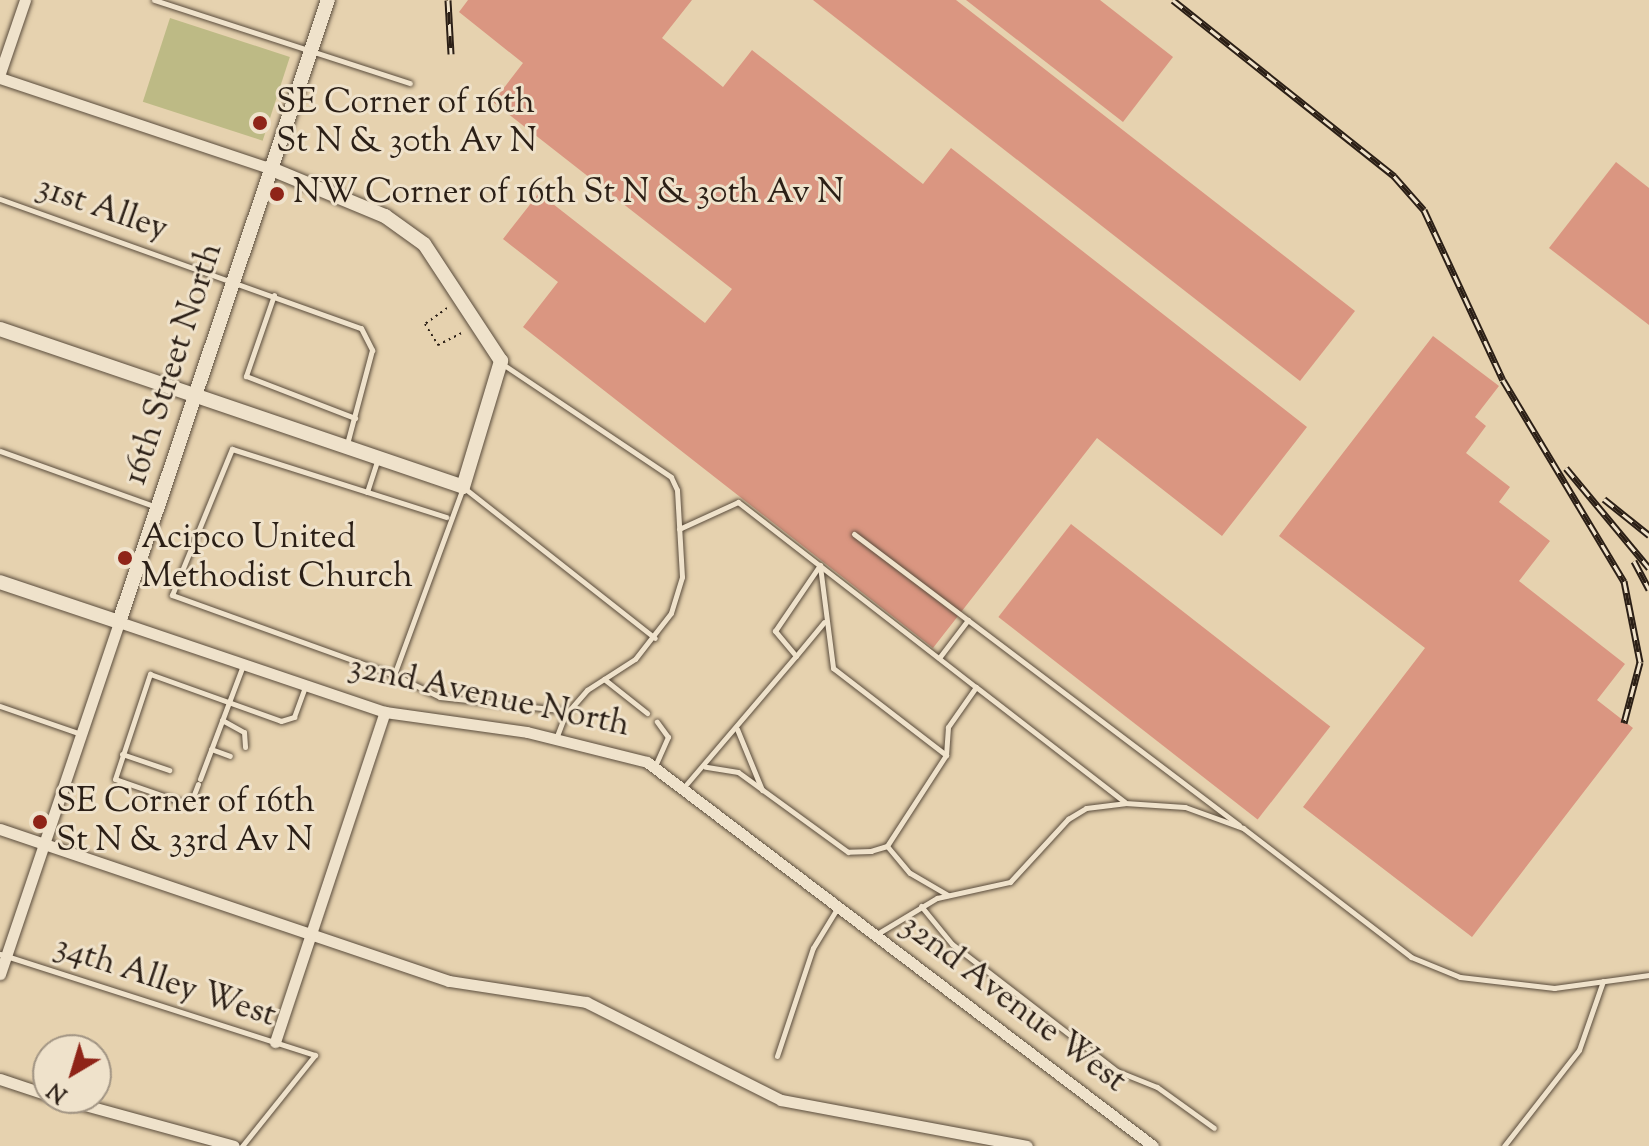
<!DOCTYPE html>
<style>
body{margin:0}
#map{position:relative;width:1649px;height:1146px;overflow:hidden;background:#e6d2af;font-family:"Sorts Mill Goudy",serif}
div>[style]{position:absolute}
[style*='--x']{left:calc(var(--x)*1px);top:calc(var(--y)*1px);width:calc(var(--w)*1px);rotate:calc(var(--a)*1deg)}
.green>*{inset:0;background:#bdba85;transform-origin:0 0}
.building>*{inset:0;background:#da9681;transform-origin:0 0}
.path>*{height:2px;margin-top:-1px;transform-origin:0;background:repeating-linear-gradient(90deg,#2b1f16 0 2px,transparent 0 6px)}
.roads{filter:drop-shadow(0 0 2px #5a4c3c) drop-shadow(0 0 2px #5a4c3c)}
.service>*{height:5px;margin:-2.5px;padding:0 2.5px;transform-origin:2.5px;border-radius:2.5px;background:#efe2cb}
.minor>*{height:11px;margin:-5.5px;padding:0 5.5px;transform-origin:5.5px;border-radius:5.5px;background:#efe2cb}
.tertiary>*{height:14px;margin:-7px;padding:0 7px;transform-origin:7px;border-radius:7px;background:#efe2cb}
.rail>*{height:7px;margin-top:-3.5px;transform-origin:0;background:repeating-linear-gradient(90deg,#efe2cb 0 12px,#2b1f16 0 24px);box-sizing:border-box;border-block:2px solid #2b1f16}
.dots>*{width:22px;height:22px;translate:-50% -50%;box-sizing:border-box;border:4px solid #efe2cb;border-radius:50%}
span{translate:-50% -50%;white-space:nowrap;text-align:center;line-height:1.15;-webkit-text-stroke:6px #efe2cb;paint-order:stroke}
.poi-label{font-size:34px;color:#2b1f16}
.left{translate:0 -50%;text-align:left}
.street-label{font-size:34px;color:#2b1f16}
.north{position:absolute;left:32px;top:1034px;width:80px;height:80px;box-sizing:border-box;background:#efe2cb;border:2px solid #a19483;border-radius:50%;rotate:218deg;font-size:22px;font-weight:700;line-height:32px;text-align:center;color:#2b1f16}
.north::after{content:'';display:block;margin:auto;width:28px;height:36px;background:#8f2418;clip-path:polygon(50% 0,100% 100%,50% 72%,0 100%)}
</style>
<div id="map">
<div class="green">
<i style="left:170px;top:18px;width:126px;height:88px;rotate:18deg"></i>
</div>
<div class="building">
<i style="clip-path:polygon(468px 0,692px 0,662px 38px,723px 87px,752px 50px,923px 184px,951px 148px,1307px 427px,1222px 536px,1097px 438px,933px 648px,523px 327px,558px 282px,503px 239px,539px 193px,705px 323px,732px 289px,493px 102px,523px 63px,459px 12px)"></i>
<i style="clip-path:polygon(813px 0,956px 0,1355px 311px,1300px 381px)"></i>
<i style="clip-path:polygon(966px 0,1100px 0,1173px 57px,1123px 122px)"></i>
<i style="clip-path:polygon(1616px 162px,1649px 188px,1649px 325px,1549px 248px)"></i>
<i style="clip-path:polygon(1433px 336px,1499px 386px,1475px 417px,1486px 426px,1466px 453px,1510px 487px,1499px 502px,1550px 541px,1519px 581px,1625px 664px,1597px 700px,1633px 728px,1472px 937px,1303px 807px,1425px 648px,1279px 536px)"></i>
<i style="left:1071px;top:524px;width:329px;height:118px;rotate:38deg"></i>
</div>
<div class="path">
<i style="--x:447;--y:308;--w:27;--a:144"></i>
<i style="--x:425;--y:324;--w:25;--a:58"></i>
<i style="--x:438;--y:345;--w:29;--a:-27"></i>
</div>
<div class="roads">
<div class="service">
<i style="--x:154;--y:0;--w:269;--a:18"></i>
<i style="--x:0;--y:199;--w:383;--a:19.7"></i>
<i style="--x:361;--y:328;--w:25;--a:63"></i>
<i style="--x:372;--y:350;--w:97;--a:104.9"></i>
<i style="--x:274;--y:295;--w:86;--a:109.1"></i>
<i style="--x:246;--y:376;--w:117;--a:21.1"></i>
<i style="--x:504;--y:365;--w:201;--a:33.8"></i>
<i style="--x:671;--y:477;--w:14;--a:65"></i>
<i style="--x:677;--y:490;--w:87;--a:86.7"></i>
<i style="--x:682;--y:577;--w:38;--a:107"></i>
<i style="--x:671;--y:613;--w:58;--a:128"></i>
<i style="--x:635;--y:659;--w:57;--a:147.1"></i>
<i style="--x:587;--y:690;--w:33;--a:131"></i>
<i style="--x:565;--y:715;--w:26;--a:111"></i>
<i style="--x:0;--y:451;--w:164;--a:19.7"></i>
<i style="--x:367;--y:492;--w:35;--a:-72"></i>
<i style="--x:679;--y:529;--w:65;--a:-24.6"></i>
<i style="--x:738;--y:502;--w:301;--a:37.9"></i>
<i style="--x:976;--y:687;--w:49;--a:125"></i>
<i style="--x:948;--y:727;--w:28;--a:94"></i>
<i style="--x:946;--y:755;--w:108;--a:123"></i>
<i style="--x:887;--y:846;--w:17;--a:163"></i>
<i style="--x:871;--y:851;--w:23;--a:178"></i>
<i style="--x:848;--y:852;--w:136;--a:-144"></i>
<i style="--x:738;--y:772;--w:33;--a:-171"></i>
<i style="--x:854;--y:534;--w:483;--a:37.1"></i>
<i style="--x:820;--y:566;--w:103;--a:82.7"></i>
<i style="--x:833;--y:668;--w:143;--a:37.6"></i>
<i style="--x:796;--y:656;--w:44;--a:-50.5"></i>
<i style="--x:939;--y:658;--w:48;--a:-52.7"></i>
<i style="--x:394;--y:675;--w:236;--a:-160.2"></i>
<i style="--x:172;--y:595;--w:158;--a:-67.7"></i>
<i style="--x:232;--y:449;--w:225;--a:17.6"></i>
<i style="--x:604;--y:679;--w:55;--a:38.3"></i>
<i style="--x:976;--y:687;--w:188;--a:37.7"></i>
<i style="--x:0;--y:706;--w:86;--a:19.1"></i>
<i style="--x:569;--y:711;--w:130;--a:-173.8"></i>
<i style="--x:440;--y:697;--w:51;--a:-154.4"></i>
<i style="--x:394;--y:675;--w:200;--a:-69.8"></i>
<i style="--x:463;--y:487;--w:244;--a:38.2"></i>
<i style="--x:222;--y:720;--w:25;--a:29"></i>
<i style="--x:244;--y:732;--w:15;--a:86"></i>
<i style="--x:737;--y:729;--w:66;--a:67.7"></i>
<i style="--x:211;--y:749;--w:20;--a:20"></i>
<i style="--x:122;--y:754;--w:50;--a:18.8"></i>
<i style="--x:655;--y:766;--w:32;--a:-66"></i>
<i style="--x:668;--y:737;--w:19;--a:-126"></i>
<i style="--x:200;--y:779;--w:122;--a:-69.3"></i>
<i style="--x:198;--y:784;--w:22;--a:111"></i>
<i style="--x:190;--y:805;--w:79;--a:-160.9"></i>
<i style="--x:115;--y:779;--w:111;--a:-71.6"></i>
<i style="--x:150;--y:674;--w:139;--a:19.7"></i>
<i style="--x:281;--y:721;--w:14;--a:-17"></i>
<i style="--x:294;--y:717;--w:33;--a:-70"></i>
<i style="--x:684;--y:787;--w:172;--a:-49.5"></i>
<i style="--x:796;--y:656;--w:33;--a:-130"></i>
<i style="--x:775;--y:631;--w:80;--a:-55.7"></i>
<i style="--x:887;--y:846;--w:35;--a:50"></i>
<i style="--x:910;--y:873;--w:44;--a:30.1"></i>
<i style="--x:921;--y:906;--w:49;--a:50.8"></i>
<i style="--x:952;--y:944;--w:208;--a:37.6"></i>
<i style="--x:1117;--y:1071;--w:43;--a:21.8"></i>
<i style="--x:1157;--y:1087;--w:70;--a:35.7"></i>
<i style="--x:877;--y:934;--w:70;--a:-31"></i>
<i style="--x:937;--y:898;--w:75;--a:-12.4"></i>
<i style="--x:1010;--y:882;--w:86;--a:-47.4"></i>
<i style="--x:1068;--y:819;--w:21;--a:-31"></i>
<i style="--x:1086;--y:808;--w:39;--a:-7"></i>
<i style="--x:1125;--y:803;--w:60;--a:3.8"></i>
<i style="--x:1185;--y:807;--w:62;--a:19.9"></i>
<i style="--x:1243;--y:828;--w:212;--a:37.5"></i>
<i style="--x:1411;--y:957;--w:53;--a:22.2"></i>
<i style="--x:1460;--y:977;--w:95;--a:6.7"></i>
<i style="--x:1554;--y:988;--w:96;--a:-7.8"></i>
<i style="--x:0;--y:954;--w:331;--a:17.8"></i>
<i style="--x:315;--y:1055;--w:117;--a:128.7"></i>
<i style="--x:777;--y:1056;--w:114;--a:-71.6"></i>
<i style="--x:813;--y:948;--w:48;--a:-58.6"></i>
<i style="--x:1504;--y:1146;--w:122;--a:-52"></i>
<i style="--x:1579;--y:1050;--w:73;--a:-70.8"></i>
</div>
<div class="minor">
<i style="--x:0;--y:73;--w:77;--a:-71.1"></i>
<i style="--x:0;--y:78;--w:284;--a:18.5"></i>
<i style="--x:0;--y:829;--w:474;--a:18.7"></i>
<i style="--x:449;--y:981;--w:139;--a:8.7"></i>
<i style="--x:586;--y:1002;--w:218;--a:26.7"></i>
<i style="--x:781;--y:1100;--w:250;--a:10.6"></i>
<i style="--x:0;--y:974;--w:372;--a:-71.3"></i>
<i style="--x:119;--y:622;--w:281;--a:18.7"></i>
<i style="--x:385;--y:712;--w:143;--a:8"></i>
<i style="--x:527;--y:732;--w:124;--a:14"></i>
<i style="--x:647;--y:762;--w:635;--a:37.19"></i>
<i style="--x:275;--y:1042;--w:348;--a:-71.6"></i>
<i style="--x:0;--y:1079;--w:51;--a:18.4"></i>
<i style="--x:59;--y:1098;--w:181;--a:15.3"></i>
</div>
<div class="tertiary">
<i style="--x:0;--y:329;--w:489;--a:18.8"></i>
<i style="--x:463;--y:487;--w:132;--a:-73.2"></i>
<i style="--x:501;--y:361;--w:140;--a:-123.3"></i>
<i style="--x:424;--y:244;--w:48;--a:-144.3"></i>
<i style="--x:385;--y:216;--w:126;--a:-157.5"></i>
<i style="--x:0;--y:582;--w:126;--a:18.6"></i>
<i style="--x:119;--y:622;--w:656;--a:-71.43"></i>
</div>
</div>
<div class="rail">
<i style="--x:448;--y:0;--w:54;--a:86.8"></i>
<i style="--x:1173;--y:0;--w:283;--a:38.5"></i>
<i style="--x:1394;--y:176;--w:45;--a:48.6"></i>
<i style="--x:1424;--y:210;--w:187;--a:65.1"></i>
<i style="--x:1503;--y:380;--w:235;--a:59"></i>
<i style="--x:1624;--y:581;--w:83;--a:78.8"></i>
<i style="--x:1640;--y:662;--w:63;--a:104.7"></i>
<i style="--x:1566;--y:468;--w:130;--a:50.3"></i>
<i style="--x:1604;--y:499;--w:58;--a:38.7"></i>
<i style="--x:1634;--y:561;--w:32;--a:62"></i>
</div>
<div class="dots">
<i style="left:260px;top:123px;background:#8f2418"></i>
<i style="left:277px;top:194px;background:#8f2418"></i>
<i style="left:125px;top:558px;background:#8f2418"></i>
<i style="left:40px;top:822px;background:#8f2418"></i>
</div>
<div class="poi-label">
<span class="left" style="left:276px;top:123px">SE Corner of 16th<br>St N &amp; 30th Av N</span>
<span class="left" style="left:293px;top:194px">NW Corner of 16th St N &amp; 30th Av N</span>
<span class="left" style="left:141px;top:558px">Acipco United<br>Methodist Church</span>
<span class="left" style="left:56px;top:822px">SE Corner of 16th<br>St N &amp; 33rd Av N</span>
</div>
<div class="street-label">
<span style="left:102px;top:209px;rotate:19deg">31st Alley</span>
<span style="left:174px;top:364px;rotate:-72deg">16th Street North</span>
<span style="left:489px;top:697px;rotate:12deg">32nd Avenue North</span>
<span style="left:165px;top:982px;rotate:18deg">34th Alley West</span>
<span style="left:1013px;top:1004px;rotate:37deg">32nd Avenue West</span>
</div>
<div class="north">N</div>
</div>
